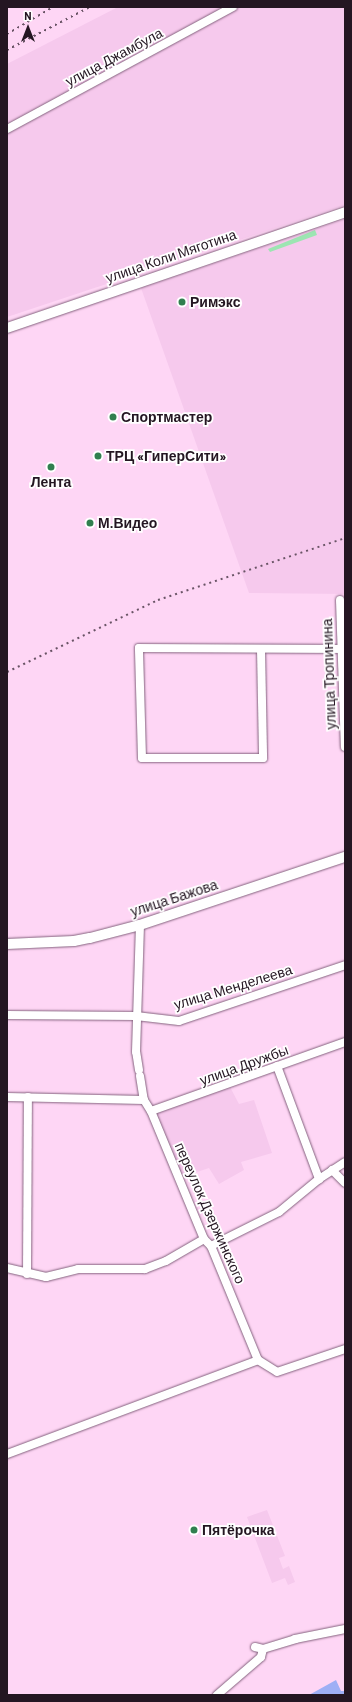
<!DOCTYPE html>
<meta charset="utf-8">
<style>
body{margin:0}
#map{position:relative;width:352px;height:1702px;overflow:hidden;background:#fed6f5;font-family:Barlow,sans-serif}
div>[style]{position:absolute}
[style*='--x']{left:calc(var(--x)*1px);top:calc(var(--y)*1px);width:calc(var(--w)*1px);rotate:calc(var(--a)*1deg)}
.built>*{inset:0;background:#f6c9ed}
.green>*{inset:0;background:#9ce5b2}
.water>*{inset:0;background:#9eaff5}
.roads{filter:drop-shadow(0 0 1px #84627e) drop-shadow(0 0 1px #84627e)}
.minor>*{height:8px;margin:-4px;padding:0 4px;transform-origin:4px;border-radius:4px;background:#fff}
.major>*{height:10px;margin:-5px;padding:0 5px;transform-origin:5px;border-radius:5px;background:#fff}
.rail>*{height:2px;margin-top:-1px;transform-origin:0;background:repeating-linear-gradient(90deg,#695365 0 2px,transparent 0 6px)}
.dots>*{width:11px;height:11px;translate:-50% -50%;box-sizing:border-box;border:2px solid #fff;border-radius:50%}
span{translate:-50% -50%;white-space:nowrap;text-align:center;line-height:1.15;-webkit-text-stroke:3.5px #fff;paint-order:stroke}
.street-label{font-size:14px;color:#241622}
.poi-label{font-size:14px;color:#241622;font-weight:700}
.left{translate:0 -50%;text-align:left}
.frame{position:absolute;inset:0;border:8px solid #241622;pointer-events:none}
.north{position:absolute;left:8px;top:8px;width:40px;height:40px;-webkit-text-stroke:3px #fff;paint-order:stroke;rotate:0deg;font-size:11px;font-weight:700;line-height:16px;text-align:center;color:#241622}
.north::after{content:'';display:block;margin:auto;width:14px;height:18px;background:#241622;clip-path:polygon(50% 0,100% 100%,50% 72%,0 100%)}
</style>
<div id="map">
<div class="built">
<i style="clip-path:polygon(118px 7px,345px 7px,345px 205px,7px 317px,7px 64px)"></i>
<i style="clip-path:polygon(345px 219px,345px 594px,249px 593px,141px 288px)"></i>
<i style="clip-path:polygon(229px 1085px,239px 1104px,254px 1100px,272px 1153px,241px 1162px,244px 1170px,219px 1184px,209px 1168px,182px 1177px,155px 1115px,159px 1111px)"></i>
<i style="clip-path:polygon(267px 1510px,285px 1556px,279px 1558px,283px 1569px,289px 1566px,295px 1582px,288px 1585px,285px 1578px,272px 1583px,247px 1517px)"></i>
</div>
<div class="green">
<i style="clip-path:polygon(315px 230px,317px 235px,270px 252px,268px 249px)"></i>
</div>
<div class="water">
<i style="clip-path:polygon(336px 1680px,341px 1691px,345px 1691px,345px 1695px,309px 1695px)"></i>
</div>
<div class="roads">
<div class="minor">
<i style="--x:7;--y:129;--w:257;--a:-28.4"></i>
<i style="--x:340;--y:600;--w:147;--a:88.1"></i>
<i style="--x:261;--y:649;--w:109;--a:88.9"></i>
<i style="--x:263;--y:758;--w:121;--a:180"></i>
<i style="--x:142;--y:758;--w:110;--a:-91.6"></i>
<i style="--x:139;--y:648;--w:206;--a:0.3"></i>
<i style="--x:7;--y:1015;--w:129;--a:0.4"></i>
<i style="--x:136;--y:1016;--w:43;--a:6.6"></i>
<i style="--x:179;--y:1021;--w:175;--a:-18.6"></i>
<i style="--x:277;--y:1066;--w:121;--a:69.6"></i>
<i style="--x:139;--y:1070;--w:18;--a:-99"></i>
<i style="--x:136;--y:1052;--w:127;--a:-88.2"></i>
<i style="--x:140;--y:1076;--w:24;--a:81"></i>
<i style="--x:144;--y:1100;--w:13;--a:58"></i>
<i style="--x:151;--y:1111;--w:139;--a:67.5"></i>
<i style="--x:204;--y:1239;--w:10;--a:45"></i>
<i style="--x:211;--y:1246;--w:123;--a:67.6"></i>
<i style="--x:7;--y:1097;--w:137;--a:1.3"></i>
<i style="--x:151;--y:1111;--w:206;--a:-19.6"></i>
<i style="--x:332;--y:1170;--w:18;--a:45"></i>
<i style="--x:211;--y:1246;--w:76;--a:-26.6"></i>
<i style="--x:279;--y:1212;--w:52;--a:-39.5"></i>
<i style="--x:319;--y:1179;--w:31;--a:-33"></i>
<i style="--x:7;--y:1268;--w:40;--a:13"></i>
<i style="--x:46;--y:1277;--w:33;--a:-14"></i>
<i style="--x:78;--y:1269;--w:67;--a:0"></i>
<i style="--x:145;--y:1269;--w:22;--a:-21"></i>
<i style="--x:166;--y:1261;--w:44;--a:-30.1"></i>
<i style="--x:27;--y:1274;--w:177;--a:-89.7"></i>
<i style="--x:258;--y:1360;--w:22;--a:32"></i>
<i style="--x:277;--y:1372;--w:72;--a:-18.7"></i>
<i style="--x:7;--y:1454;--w:268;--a:-20.5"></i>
<i style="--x:255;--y:1647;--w:8;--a:14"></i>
<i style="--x:263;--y:1649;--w:34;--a:-17"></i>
<i style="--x:295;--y:1639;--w:51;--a:-11.3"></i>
<i style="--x:217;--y:1695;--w:58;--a:-40.8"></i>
<i style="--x:261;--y:1657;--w:8;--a:-76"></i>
</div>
<div class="major">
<i style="--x:7;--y:328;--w:357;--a:-18.9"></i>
<i style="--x:7;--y:944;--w:67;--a:-2.6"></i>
<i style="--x:74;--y:941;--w:16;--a:-11"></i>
<i style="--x:90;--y:938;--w:52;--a:-14.6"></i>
<i style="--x:140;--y:925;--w:216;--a:-18.4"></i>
</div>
</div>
<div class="rail">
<i style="--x:7;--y:34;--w:53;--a:-30.4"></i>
<i style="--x:7;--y:50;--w:93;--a:-27.4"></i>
<i style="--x:7;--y:672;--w:167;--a:-25.5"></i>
<i style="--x:158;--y:600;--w:197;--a:-18.3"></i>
</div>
<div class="dots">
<i style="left:182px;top:302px;background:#317f4f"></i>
<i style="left:113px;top:417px;background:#317f4f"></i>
<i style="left:98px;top:456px;background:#317f4f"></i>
<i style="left:51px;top:467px;background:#317f4f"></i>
<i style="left:90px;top:523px;background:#317f4f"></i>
<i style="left:194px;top:1530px;background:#317f4f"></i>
</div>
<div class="street-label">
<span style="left:114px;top:57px;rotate:-28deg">улица Джамбула</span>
<span style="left:171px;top:256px;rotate:-19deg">улица Коли Мяготина</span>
<span style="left:329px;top:674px;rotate:-92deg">улица Тропинина</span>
<span style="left:174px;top:898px;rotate:-18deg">улица Бажова</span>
<span style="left:233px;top:987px;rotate:-17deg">улица Менделеева</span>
<span style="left:244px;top:1065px;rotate:-20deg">улица Дружбы</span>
<span style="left:210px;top:1213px;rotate:66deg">переулок Дзержинского</span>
</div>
<div class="poi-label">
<span class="left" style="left:190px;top:302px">Римэкс</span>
<span class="left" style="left:121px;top:417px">Спортмастер</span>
<span class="left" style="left:106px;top:456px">ТРЦ «ГиперСити»</span>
<span style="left:51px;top:482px">Лента</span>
<span class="left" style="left:98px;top:523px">М.Видео</span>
<span class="left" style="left:202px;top:1530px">Пятёрочка</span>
</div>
<div class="frame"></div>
<div class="north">N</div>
</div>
